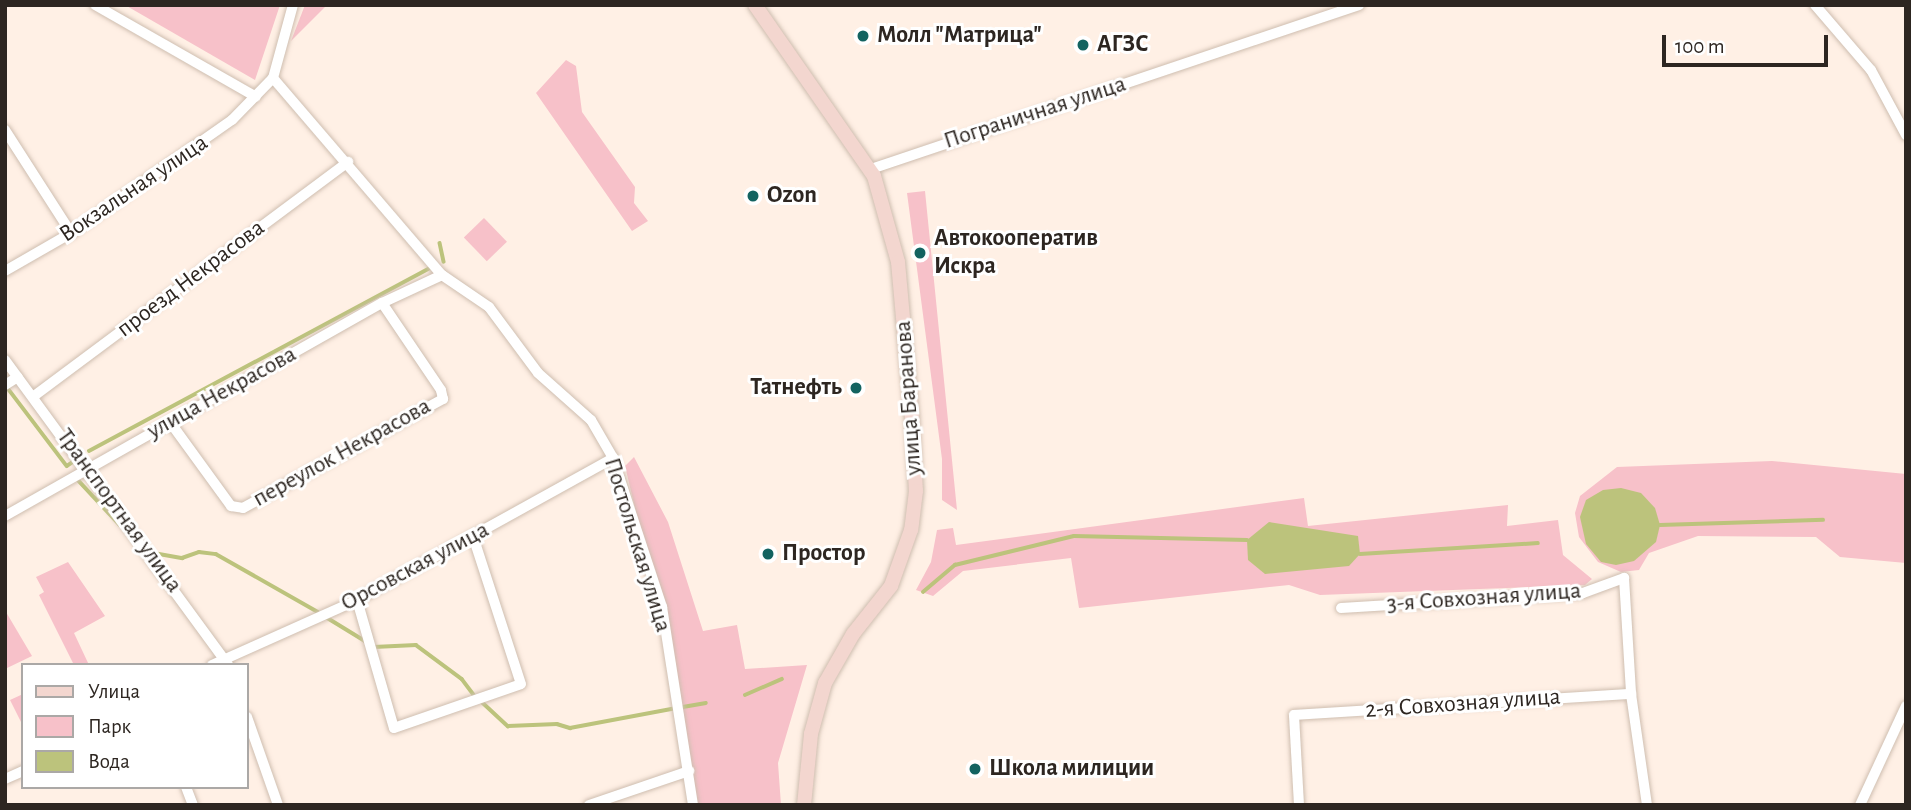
<!DOCTYPE html>
<meta charset="utf-8">
<style>
body{margin:0}
#map{position:relative;width:1911px;height:810px;overflow:hidden;background:#fff0e5;font-family:"Alegreya Sans",sans-serif}
div>[style]{position:absolute}
[style*='--x']{left:calc(var(--x)*1px);top:calc(var(--y)*1px);width:calc(var(--w)*1px);rotate:calc(var(--a)*1deg)}
.green>*{inset:0;background:#f7c1c9;transform-origin:0 0}
.water>*{inset:0;background:#bcc37c}
.stream>*{height:3.5px;margin:-1.75px;padding:0 1.75px;transform-origin:1.75px;border-radius:1.75px;background:#bcc37c}
.roads{filter:drop-shadow(0 0 2px #cfbeb0) drop-shadow(0 0 2px #cfbeb0)}
.minor>*{height:10px;margin:-5px;padding:0 5px;transform-origin:5px;border-radius:5px;background:#fff}
.secondary>*{height:14px;margin:-7px;padding:0 7px;transform-origin:7px;border-radius:7px;background:#f3d6cf}
.dots>*{width:19px;height:19px;translate:-50% -50%;box-sizing:border-box;border:4px solid #fff;border-radius:50%}
span{translate:-50% -50%;white-space:nowrap;text-align:center;line-height:1.15;-webkit-text-stroke:6px #fff;paint-order:stroke}
.poi-label{font-size:24px;color:#2d2621;font-weight:700}
.left{translate:0 -50%;text-align:left}
.right{translate:-100% -50%;text-align:right}
.street-label{font-size:24px;color:#2d2621}
.frame{position:absolute;inset:0;border:7px solid #2d2621;pointer-events:none}
.legend{position:absolute;left:21px;top:663px;width:228px;height:126px;box-sizing:border-box;background:#fff;border:2px solid #aba8a6;margin:0;padding:9px 12px;list-style:none;font-size:21px;color:#2d2621}
.legend li{display:flex;align-items:center;gap:14px;height:35px}
.legend b{width:35px;border:2px solid #aba8a6}
.scale{position:absolute;left:1662px;top:35px;width:166px;height:32px;box-sizing:border-box;border:4px solid #2d2621;border-top:0;padding-left:9px;font-size:21px;line-height:24px;white-space:nowrap;color:#2d2621;-webkit-text-stroke:5px #fff;paint-order:stroke}
</style>
<div id="map">
<div class="green">
<i style="clip-path:polygon(125px 5px,280px 5px,255px 80px)"></i>
<i style="clip-path:polygon(305px 5px,327px 5px,291px 41px)"></i>
<i style="clip-path:polygon(566px 60px,576px 66px,582px 112px,635px 187px,634px 203px,648px 221px,632px 231px,536px 93px)"></i>
<i style="clip-path:polygon(925px 191px,957px 510px,942px 500px,942px 459px,907px 193px)"></i>
<i style="left:484px;top:218px;width:33px;height:28px;rotate:46deg"></i>
<i style="clip-path:polygon(634px 457px,668px 522px,703px 631px,737px 625px,745px 669px,807px 665px,778px 763px,781px 805px,695px 805px,675px 677px,625px 466px)"></i>
<i style="clip-path:polygon(1772px 461px,1906px 474px,1906px 563px,1840px 557px,1816px 537px,1698px 536px,1649px 553px,1639px 570px,1621px 572px,1598px 562px,1579px 537px,1575px 513px,1580px 496px,1617px 467px)"></i>
<i style="clip-path:polygon(1304px 498px,1308px 526px,1508px 505px,1507px 526px,1558px 520px,1563px 555px,1592px 579px,1585px 585px,1320px 595px,1289px 585px,1079px 608px,1071px 558px,963px 571px,933px 596px,916px 590px,931px 562px,937px 530px,953px 528px,956px 545px)"></i>
<i style="clip-path:polygon(68px 562px,105px 616px,74px 633px,89px 665px,74px 665px,39px 595px,44px 592px,36px 577px)"></i>
<i style="clip-path:polygon(6px 612px,32px 656px,5px 669px,5px 613px)"></i>
<i style="clip-path:polygon(23px 694px,23px 726px,10px 700px)"></i>
</div>
<div class="water">
<i style="clip-path:polygon(1621px 488px,1641px 493px,1655px 508px,1660px 525px,1656px 542px,1634px 561px,1616px 565px,1601px 562px,1586px 544px,1580px 517px,1586px 500px,1603px 490px)"></i>
<i style="clip-path:polygon(1269px 522px,1358px 536px,1360px 554px,1349px 566px,1265px 574px,1248px 560px,1247px 540px)"></i>
</div>
<div class="stream">
<i style="--x:440;--y:243;--w:19;--a:78"></i>
<i style="--x:7;--y:387;--w:99;--a:52.8"></i>
<i style="--x:67;--y:466;--w:12;--a:-35"></i>
<i style="--x:89;--y:451;--w:387;--a:-28.2"></i>
<i style="--x:79;--y:481;--w:60;--a:47"></i>
<i style="--x:1660;--y:525;--w:163;--a:-1.8"></i>
<i style="--x:148;--y:552;--w:35;--a:10"></i>
<i style="--x:182;--y:558;--w:18;--a:-19"></i>
<i style="--x:199;--y:552;--w:17;--a:7"></i>
<i style="--x:216;--y:554;--w:117;--a:29.6"></i>
<i style="--x:1360;--y:554;--w:178;--a:-3.5"></i>
<i style="--x:923;--y:592;--w:42;--a:-40.2"></i>
<i style="--x:955;--y:565;--w:122;--a:-13.7"></i>
<i style="--x:1074;--y:536;--w:173;--a:1.3"></i>
<i style="--x:326;--y:617;--w:46;--a:31.6"></i>
<i style="--x:374;--y:647;--w:42;--a:-2.7"></i>
<i style="--x:416;--y:645;--w:57;--a:36.5"></i>
<i style="--x:462;--y:679;--w:20;--a:53"></i>
<i style="--x:745;--y:695;--w:40;--a:-23.4"></i>
<i style="--x:481;--y:701;--w:37;--a:43"></i>
<i style="--x:508;--y:726;--w:49;--a:-2.3"></i>
<i style="--x:557;--y:724;--w:14;--a:17"></i>
<i style="--x:570;--y:728;--w:104;--a:-10.6"></i>
<i style="--x:683;--y:707;--w:23;--a:-10"></i>
</div>
<div class="roads">
<div class="minor">
<i style="--x:95;--y:5;--w:185;--a:29.7"></i>
<i style="--x:1815;--y:5;--w:86;--a:49.3"></i>
<i style="--x:1871;--y:70;--w:74;--a:61.7"></i>
<i style="--x:273;--y:78;--w:260;--a:49.4"></i>
<i style="--x:442;--y:275;--w:57;--a:34.2"></i>
<i style="--x:489;--y:307;--w:82;--a:53.4"></i>
<i style="--x:538;--y:373;--w:71;--a:41.6"></i>
<i style="--x:591;--y:420;--w:44;--a:59.9"></i>
<i style="--x:613;--y:458;--w:157;--a:71.8"></i>
<i style="--x:662;--y:607;--w:200;--a:81.1"></i>
<i style="--x:5;--y:130;--w:122;--a:57.3"></i>
<i style="--x:871;--y:169;--w:515;--a:-18.58"></i>
<i style="--x:5;--y:271;--w:76;--a:-29.9"></i>
<i style="--x:71;--y:233;--w:197;--a:-35.1"></i>
<i style="--x:232;--y:120;--w:59;--a:-45.7"></i>
<i style="--x:273;--y:78;--w:76;--a:-74.7"></i>
<i style="--x:5;--y:360;--w:378;--a:53.8"></i>
<i style="--x:5;--y:385;--w:15;--a:-32"></i>
<i style="--x:34;--y:396;--w:392;--a:-36.7"></i>
<i style="--x:170;--y:422;--w:104;--a:54"></i>
<i style="--x:231;--y:506;--w:12;--a:9"></i>
<i style="--x:243;--y:508;--w:228;--a:-28.6"></i>
<i style="--x:443;--y:399;--w:9;--a:-103"></i>
<i style="--x:441;--y:390;--w:105;--a:-124.1"></i>
<i style="--x:5;--y:516;--w:433;--a:-29.5"></i>
<i style="--x:382;--y:303;--w:66;--a:-25"></i>
<i style="--x:357;--y:600;--w:133;--a:73.9"></i>
<i style="--x:394;--y:728;--w:134;--a:-19.1"></i>
<i style="--x:521;--y:684;--w:156;--a:-108"></i>
<i style="--x:1341;--y:608;--w:242;--a:-3.5"></i>
<i style="--x:1583;--y:593;--w:44;--a:-20.1"></i>
<i style="--x:1624;--y:578;--w:116;--a:86.5"></i>
<i style="--x:1631;--y:694;--w:112;--a:81.8"></i>
<i style="--x:212;--y:665;--w:159;--a:-24.1"></i>
<i style="--x:357;--y:600;--w:293;--a:-29"></i>
<i style="--x:247;--y:717;--w:93;--a:70.6"></i>
<i style="--x:5;--y:779;--w:20;--a:-24"></i>
<i style="--x:186;--y:787;--w:19;--a:69"></i>
<i style="--x:589;--y:805;--w:106;--a:-18.8"></i>
<i style="--x:1299;--y:805;--w:90;--a:-93.2"></i>
<i style="--x:1294;--y:715;--w:338;--a:-3.6"></i>
<i style="--x:1860;--y:805;--w:109;--a:-65.1"></i>
</div>
<div class="secondary">
<i style="--x:755;--y:5;--w:208;--a:55.2"></i>
<i style="--x:874;--y:176;--w:89;--a:74.4"></i>
<i style="--x:898;--y:262;--w:157;--a:84.9"></i>
<i style="--x:912;--y:418;--w:73;--a:86.9"></i>
<i style="--x:916;--y:491;--w:39;--a:97"></i>
<i style="--x:911;--y:530;--w:59;--a:109.7"></i>
<i style="--x:891;--y:586;--w:61;--a:128.4"></i>
<i style="--x:853;--y:634;--w:56;--a:119.7"></i>
<i style="--x:825;--y:683;--w:53;--a:105.4"></i>
<i style="--x:811;--y:734;--w:71;--a:95.6"></i>
</div>
</div>
<div class="dots">
<i style="left:863px;top:36px;background:#136360"></i>
<i style="left:1083px;top:45px;background:#136360"></i>
<i style="left:753px;top:196px;background:#136360"></i>
<i style="left:920px;top:253px;background:#136360"></i>
<i style="left:856px;top:388px;background:#136360"></i>
<i style="left:768px;top:554px;background:#136360"></i>
<i style="left:975px;top:769px;background:#136360"></i>
</div>
<div class="poi-label">
<span class="left" style="left:877px;top:36px">Молл "Матрица"</span>
<span class="left" style="left:1097px;top:45px">АГЗС</span>
<span class="left" style="left:767px;top:196px">Ozon</span>
<span class="left" style="left:934px;top:253px">Автокооператив<br>Искра</span>
<span class="right" style="left:842px;top:388px">Татнефть</span>
<span class="left" style="left:782px;top:554px">Простор</span>
<span class="left" style="left:989px;top:769px">Школа милиции</span>
</div>
<div class="street-label">
<span style="left:1035px;top:113px;rotate:-18deg">Пограничная улица</span>
<span style="left:134px;top:189px;rotate:-34deg">Вокзальная улица</span>
<span style="left:191px;top:279px;rotate:-37deg">проезд Некрасова</span>
<span style="left:222px;top:393px;rotate:-29deg">улица Некрасова</span>
<span style="left:909px;top:398px;rotate:-94deg">улица Баранова</span>
<span style="left:342px;top:453px;rotate:-29deg">переулок Некрасова</span>
<span style="left:119px;top:511px;rotate:54deg">Транспортная улица</span>
<span style="left:637px;top:545px;rotate:73deg">Постольская улица</span>
<span style="left:415px;top:567px;rotate:-28deg">Орсовская улица</span>
<span style="left:1484px;top:598px;rotate:-4deg">3-я Совхозная улица</span>
<span style="left:1463px;top:704px;rotate:-4deg">2-я Совхозная улица</span>
</div>
<div class="frame"></div>
<ul class="legend">
<li><b style="height:9px;background:#f3d6cf"></b>Улица</li>
<li><b style="height:19px;background:#f7c1c9"></b>Парк</li>
<li><b style="height:19px;background:#bcc37c"></b>Вода</li>
</ul>
<div class="scale">100 m</div>
</div>
